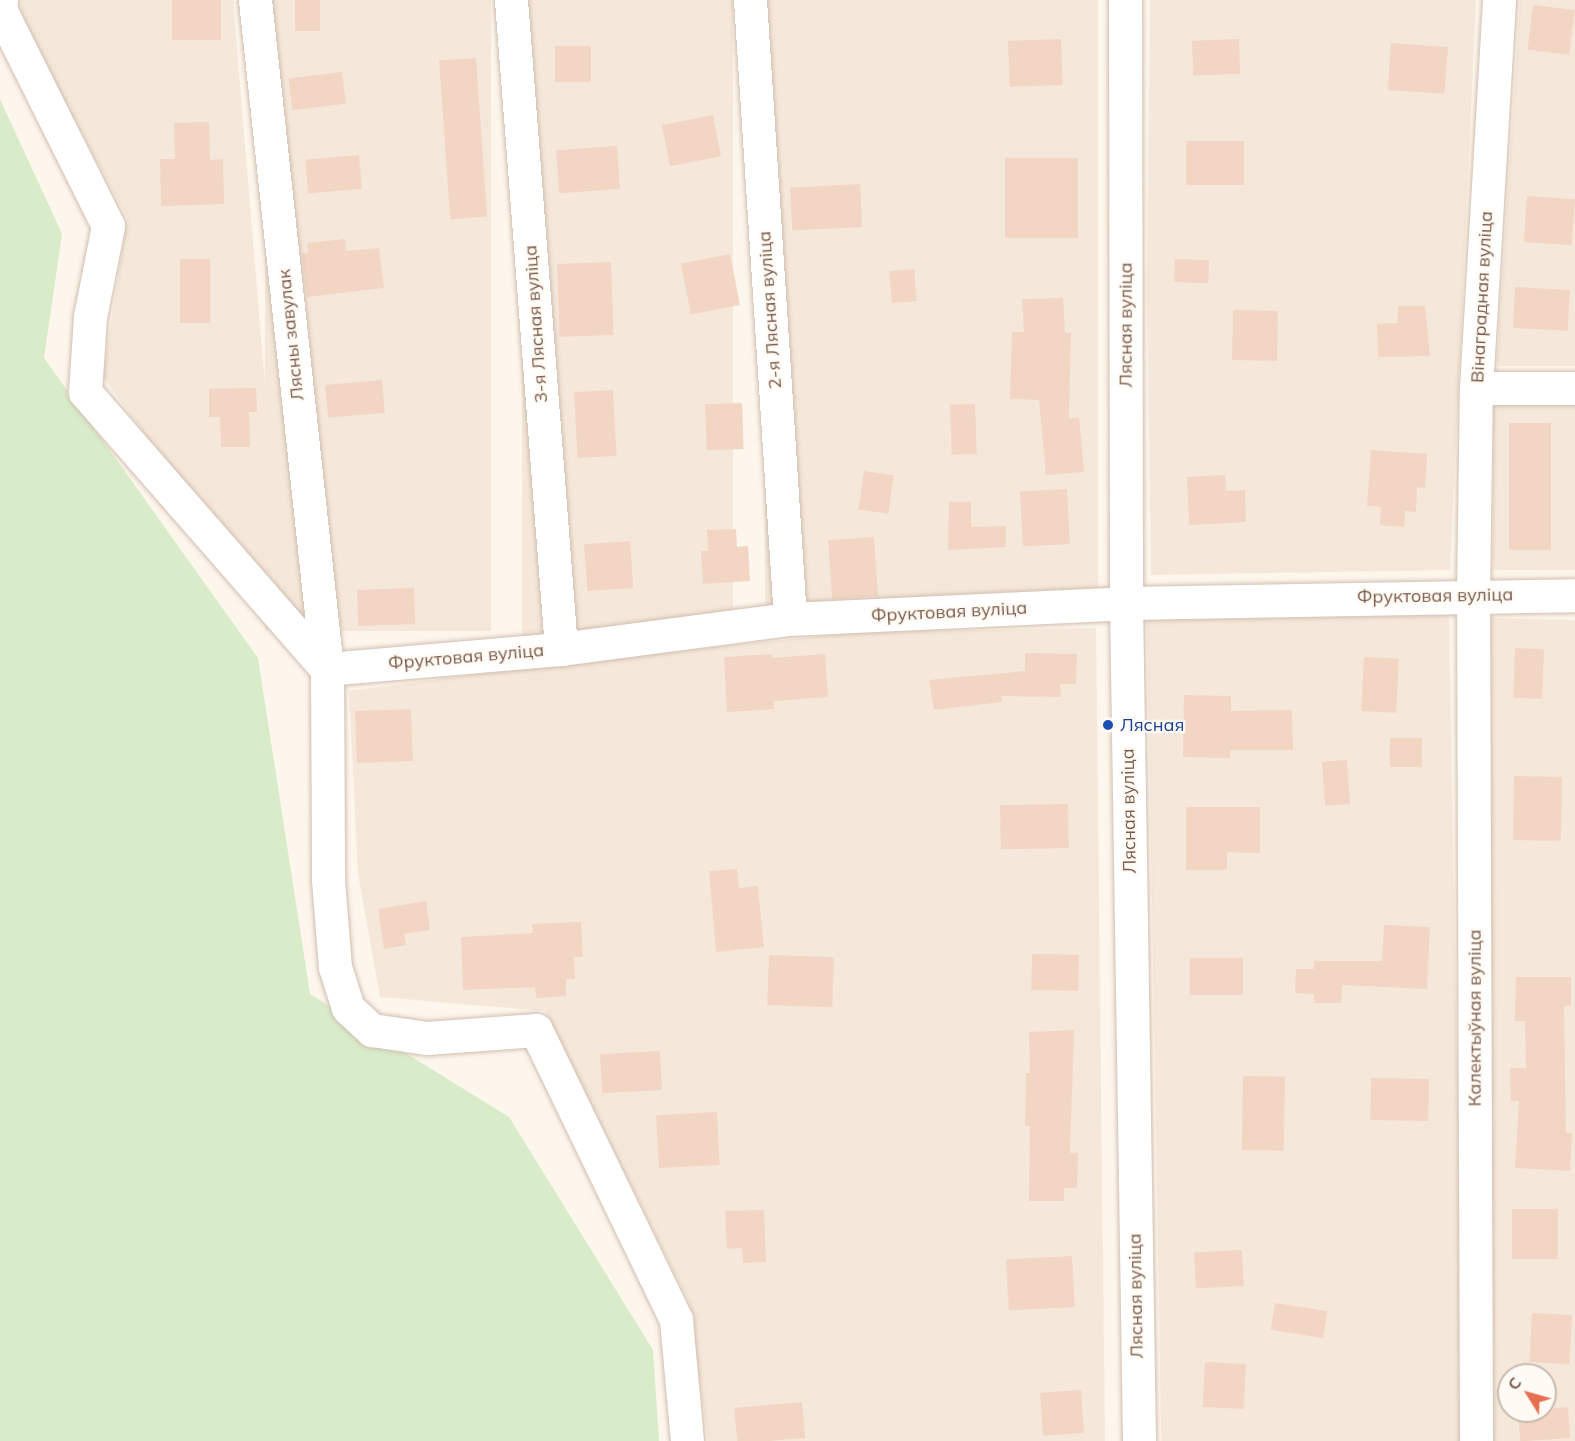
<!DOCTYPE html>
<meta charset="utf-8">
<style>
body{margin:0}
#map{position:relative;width:1575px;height:1441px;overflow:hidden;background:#fdf6ec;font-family:Mulish,sans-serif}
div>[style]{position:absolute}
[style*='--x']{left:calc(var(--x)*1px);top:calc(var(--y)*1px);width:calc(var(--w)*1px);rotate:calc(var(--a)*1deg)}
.residential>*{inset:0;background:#f5e8da;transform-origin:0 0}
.green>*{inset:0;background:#d8ecc9}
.building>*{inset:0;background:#f3d5c3;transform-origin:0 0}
.roads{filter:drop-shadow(0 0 2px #d1beb0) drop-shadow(0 0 2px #d1beb0)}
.minor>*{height:33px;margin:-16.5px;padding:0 16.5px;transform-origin:16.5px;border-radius:16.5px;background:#fff}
.dots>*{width:16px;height:16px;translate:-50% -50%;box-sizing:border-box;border:3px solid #fffaf3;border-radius:50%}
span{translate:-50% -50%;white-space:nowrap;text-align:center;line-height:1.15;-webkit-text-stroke:4.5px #fffaf3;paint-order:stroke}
.street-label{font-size:18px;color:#7a5c4d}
.transit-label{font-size:18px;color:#164399}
.left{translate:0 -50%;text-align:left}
.north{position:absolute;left:1497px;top:1363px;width:60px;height:60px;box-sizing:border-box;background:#fffaf3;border:2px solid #cabbb1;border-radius:50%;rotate:307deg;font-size:16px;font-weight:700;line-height:24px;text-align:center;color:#7a5c4d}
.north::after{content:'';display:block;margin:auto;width:21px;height:27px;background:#e76f51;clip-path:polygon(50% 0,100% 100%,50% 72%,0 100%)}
</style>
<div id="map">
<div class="residential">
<i style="clip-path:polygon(21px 0,233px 0,283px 601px,150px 441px,103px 377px,127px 218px,20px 18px)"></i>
<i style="left:265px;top:0;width:226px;height:631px"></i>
<i style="left:522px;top:0;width:211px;height:640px"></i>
<i style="left:765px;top:0;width:333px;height:614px"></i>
<i style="clip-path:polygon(1150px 0,1476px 0,1450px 570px,1151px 575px,1147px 280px)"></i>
<i style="clip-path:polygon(1520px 0,1575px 0,1575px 366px,1497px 366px)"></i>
<i style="left:1493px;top:405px;width:82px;height:165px"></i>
<i style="left:1449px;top:615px;width:826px;height:302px;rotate:89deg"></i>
<i style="clip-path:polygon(evenodd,1489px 618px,1575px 620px,1575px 1441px,1493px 1441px,1489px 618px,1509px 1375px,1545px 1375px,1545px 1411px,1509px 1411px,1509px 1375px)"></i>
<i style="clip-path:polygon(1096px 628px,1105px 1441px,708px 1441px,689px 1302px,545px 1011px,380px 997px,358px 874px,349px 691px,560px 663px,861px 632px)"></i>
</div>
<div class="green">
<i style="clip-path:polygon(0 99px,62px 234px,44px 358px,258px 658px,310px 994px,509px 1117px,653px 1350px,659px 1441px,0 1441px)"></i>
</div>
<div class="building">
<i style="left:172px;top:0;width:49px;height:40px"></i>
<i style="left:295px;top:0;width:25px;height:31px"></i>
<i style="left:1533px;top:5px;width:42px;height:45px;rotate:7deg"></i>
<i style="left:1061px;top:39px;width:46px;height:53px;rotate:88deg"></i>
<i style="left:1239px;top:39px;width:35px;height:47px;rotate:88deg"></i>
<i style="left:1391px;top:43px;width:57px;height:47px;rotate:4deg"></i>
<i style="left:591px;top:46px;width:36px;height:36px;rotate:90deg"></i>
<i style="left:476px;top:58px;width:159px;height:37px;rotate:86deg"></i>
<i style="left:342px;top:72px;width:32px;height:54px;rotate:83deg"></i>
<i style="left:713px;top:115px;width:42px;height:52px;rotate:79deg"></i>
<i style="clip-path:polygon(209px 122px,210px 160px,223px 159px,224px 204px,161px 206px,160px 159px,175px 159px,174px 123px)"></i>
<i style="left:1186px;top:141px;width:58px;height:44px"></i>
<i style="left:617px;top:146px;width:43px;height:61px;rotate:86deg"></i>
<i style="left:359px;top:155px;width:34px;height:54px;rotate:85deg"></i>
<i style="left:1005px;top:158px;width:73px;height:80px"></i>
<i style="left:860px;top:184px;width:43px;height:70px;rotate:87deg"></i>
<i style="left:1527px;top:196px;width:48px;height:46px;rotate:4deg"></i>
<i style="clip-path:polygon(345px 239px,346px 251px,379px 248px,384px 288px,307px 297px,302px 254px,308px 253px,307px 243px)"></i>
<i style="left:730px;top:254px;width:52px;height:50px;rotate:79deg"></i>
<i style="left:180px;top:259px;width:30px;height:64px"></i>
<i style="left:1175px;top:259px;width:34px;height:23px;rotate:2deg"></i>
<i style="left:611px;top:262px;width:73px;height:54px;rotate:88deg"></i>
<i style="left:914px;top:269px;width:32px;height:25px;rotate:85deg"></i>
<i style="left:1515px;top:287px;width:55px;height:41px;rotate:3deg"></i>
<i style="clip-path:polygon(1063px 298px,1065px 333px,1071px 333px,1069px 418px,1079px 418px,1084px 472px,1046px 475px,1039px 400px,1010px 399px,1012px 332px,1024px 332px,1022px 299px)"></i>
<i style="clip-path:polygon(1398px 306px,1425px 306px,1430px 356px,1378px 357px,1377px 324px,1398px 323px)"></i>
<i style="left:1233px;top:310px;width:45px;height:50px;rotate:1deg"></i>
<i style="left:382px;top:380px;width:33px;height:57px;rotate:85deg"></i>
<i style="clip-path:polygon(256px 388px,257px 412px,249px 412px,250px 447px,221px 447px,220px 417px,209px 417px,209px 389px)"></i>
<i style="left:613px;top:390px;width:66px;height:39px;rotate:87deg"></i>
<i style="left:742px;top:403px;width:46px;height:37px;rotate:88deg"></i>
<i style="left:975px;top:404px;width:50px;height:25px;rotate:88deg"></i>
<i style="left:1509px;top:423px;width:42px;height:127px"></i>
<i style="clip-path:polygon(1371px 450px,1427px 454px,1425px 488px,1417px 487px,1416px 512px,1405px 511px,1404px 527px,1380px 525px,1381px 507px,1367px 506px)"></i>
<i style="left:864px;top:471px;width:30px;height:39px;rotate:8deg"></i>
<i style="clip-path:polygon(1225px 475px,1226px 491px,1245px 490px,1246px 522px,1189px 525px,1187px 477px)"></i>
<i style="left:1067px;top:489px;width:55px;height:47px;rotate:87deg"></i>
<i style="clip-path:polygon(949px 502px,971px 502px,971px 527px,1006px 526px,1006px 547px,948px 550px)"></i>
<i style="clip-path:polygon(736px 529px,737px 547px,748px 546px,750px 581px,703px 584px,701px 551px,708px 551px,707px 530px)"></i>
<i style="left:874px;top:537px;width:59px;height:46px;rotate:86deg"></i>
<i style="left:630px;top:541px;width:47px;height:46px;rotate:86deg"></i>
<i style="left:414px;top:588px;width:36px;height:57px;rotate:88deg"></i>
<i style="left:1515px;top:648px;width:29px;height:50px;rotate:2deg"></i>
<i style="clip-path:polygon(1025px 653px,1077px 654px,1076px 684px,1060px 684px,1061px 697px,1001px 696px,1002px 702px,934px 710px,929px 680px,1025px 671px)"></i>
<i style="clip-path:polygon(772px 654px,772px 658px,825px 654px,828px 697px,774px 701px,774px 709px,727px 712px,724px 657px)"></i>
<i style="left:1364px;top:657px;width:35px;height:54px;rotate:3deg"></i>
<i style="clip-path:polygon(1184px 695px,1231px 696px,1231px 711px,1292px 710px,1293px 750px,1230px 750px,1230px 758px,1183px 757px)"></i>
<i style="left:411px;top:709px;width:52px;height:56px;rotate:88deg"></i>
<i style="left:1422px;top:738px;width:29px;height:32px;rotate:90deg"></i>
<i style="left:1347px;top:760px;width:44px;height:25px;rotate:86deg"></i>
<i style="left:1514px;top:776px;width:48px;height:64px;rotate:1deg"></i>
<i style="left:1068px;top:804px;width:44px;height:68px;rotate:89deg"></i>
<i style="clip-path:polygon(1186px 807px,1260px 807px,1260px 853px,1227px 852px,1227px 870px,1186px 870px)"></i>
<i style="clip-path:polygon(737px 869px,739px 888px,758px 886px,764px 947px,716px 952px,709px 871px)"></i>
<i style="clip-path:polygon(426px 901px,430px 930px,404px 934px,406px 945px,384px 949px,378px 909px)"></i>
<i style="clip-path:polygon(581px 922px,583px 957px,574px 957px,575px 979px,566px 979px,566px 996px,536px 998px,535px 987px,463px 990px,461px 937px,533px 933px,532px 924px)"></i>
<i style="clip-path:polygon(1384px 925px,1430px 927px,1427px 989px,1342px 985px,1341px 1003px,1314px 1003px,1314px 994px,1295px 993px,1296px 969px,1314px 969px,1314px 961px,1382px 961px)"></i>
<i style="left:1032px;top:954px;width:47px;height:36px;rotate:1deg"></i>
<i style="left:769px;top:955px;width:65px;height:50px;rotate:2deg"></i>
<i style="left:1190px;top:958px;width:53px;height:37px"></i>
<i style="clip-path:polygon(1516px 977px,1571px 977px,1571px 1006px,1564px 1006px,1566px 1133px,1572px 1133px,1570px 1171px,1515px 1168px,1519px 1101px,1511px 1101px,1510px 1068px,1526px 1068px,1525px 1021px,1515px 1021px)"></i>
<i style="clip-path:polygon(1074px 1030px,1070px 1153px,1078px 1153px,1077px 1188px,1064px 1188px,1064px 1201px,1029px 1201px,1030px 1126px,1025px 1126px,1026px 1073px,1030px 1073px,1029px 1032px)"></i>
<i style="left:660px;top:1051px;width:39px;height:60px;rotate:87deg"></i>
<i style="left:1243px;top:1076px;width:42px;height:74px;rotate:1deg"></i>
<i style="left:1371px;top:1078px;width:58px;height:42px;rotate:1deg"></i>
<i style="left:717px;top:1112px;width:53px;height:61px;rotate:87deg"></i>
<i style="left:1558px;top:1209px;width:50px;height:46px;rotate:90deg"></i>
<i style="clip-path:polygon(764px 1210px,766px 1262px,743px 1263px,742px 1248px,727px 1249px,725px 1211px)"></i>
<i style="left:1242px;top:1250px;width:36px;height:48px;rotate:87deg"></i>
<i style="left:1072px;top:1256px;width:51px;height:66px;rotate:87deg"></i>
<i style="left:1275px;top:1303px;width:53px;height:27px;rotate:9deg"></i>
<i style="left:1532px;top:1313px;width:40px;height:49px;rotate:3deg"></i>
<i style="left:1205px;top:1362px;width:41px;height:45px;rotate:3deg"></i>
<i style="left:1081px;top:1390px;width:43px;height:41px;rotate:86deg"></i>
<i style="left:802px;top:1402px;width:36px;height:68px;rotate:85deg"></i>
<i style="left:1568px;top:1407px;width:31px;height:50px;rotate:86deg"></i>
</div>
<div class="roads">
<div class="minor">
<i style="--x:1;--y:0;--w:9;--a:96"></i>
<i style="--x:0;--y:9;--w:242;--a:63.5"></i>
<i style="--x:108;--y:226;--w:93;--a:101.2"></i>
<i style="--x:90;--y:317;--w:75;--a:93.8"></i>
<i style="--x:85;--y:392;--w:368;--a:48.9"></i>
<i style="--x:255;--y:0;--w:673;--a:83.86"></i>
<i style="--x:327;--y:669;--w:211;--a:89.7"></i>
<i style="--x:328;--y:880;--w:87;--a:85.4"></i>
<i style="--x:335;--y:967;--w:43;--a:72.4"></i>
<i style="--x:348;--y:1008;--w:33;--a:43"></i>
<i style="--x:372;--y:1030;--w:56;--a:8.3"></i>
<i style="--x:427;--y:1038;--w:109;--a:-4.2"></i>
<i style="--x:536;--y:1030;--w:322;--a:64.2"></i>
<i style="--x:676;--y:1320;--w:121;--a:84.8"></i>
<i style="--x:511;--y:0;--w:651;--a:85.59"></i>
<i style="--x:750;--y:0;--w:620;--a:86.3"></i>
<i style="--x:1125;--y:0;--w:603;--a:89.9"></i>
<i style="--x:1126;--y:603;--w:838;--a:89.11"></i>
<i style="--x:1476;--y:388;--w:99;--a:0"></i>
<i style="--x:327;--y:669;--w:235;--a:-4.9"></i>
<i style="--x:561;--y:649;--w:231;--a:-7.5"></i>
<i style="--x:790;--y:619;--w:336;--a:-2.7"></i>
<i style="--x:1126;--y:603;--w:449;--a:-1"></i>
<i style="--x:1476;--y:1441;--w:846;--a:-90.2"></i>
<i style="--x:1473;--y:595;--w:207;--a:-89.2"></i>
<i style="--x:1476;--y:388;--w:389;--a:-86.6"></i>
</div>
</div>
<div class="dots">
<i style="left:1108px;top:725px;background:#1a4fb4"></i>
</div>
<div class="street-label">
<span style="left:1482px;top:297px;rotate:-87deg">Вінаградная вуліца</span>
<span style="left:770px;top:310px;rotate:-94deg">2-я Лясная вуліца</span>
<span style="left:536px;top:324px;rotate:-94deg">3-я Лясная вуліца</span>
<span style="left:1126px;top:325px;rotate:-90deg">Лясная вуліца</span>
<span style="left:291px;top:335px;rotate:-96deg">Лясны завулак</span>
<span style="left:1435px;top:596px;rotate:-1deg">Фруктовая вуліца</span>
<span style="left:949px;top:612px;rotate:-3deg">Фруктовая вуліца</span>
<span style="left:466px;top:657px;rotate:-5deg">Фруктовая вуліца</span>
<span style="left:1129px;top:811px;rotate:-91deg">Лясная вуліца</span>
<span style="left:1475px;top:1018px;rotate:-90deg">Калектыўная вуліца</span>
<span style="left:1136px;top:1296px;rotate:-91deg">Лясная вуліца</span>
</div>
<div class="transit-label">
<span class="left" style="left:1120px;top:725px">Лясная</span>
</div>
<div class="north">С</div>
</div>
